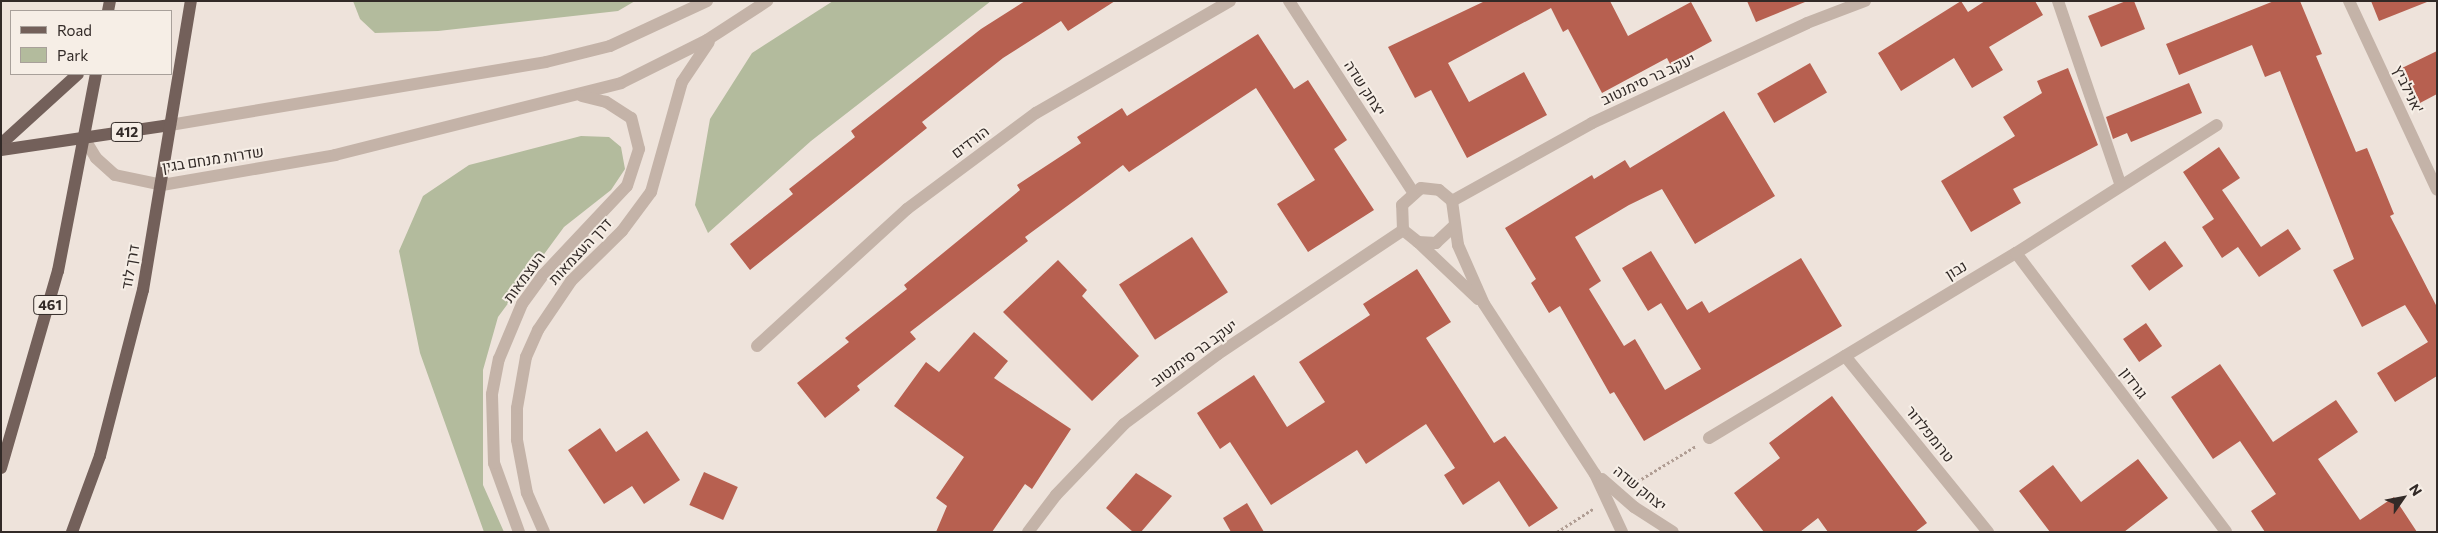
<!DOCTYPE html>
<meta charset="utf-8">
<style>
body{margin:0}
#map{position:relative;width:2438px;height:533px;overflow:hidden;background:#eee3db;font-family:Commissioner,Heebo,sans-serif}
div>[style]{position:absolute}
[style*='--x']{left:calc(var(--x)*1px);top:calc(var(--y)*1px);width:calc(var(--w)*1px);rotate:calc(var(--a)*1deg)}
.green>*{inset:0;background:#b3bb9d}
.building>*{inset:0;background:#b76050;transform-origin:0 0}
.path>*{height:3px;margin-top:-1.5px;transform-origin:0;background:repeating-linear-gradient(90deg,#b09d93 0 2.5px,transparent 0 5px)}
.minor>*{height:12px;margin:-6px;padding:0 6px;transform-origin:6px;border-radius:6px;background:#c4b3a8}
.tertiary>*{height:12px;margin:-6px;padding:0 6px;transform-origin:6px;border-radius:6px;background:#c4b3a8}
.primary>*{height:12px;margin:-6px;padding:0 6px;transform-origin:6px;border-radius:6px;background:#73605a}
span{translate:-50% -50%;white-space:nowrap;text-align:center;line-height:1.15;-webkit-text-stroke:4px #f6eee6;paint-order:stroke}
.shield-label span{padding:1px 4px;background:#f6eee6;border:1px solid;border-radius:4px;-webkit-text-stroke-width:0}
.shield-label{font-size:14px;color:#322a27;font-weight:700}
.street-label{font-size:15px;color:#322a27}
.frame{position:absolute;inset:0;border:2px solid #322a27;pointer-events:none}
.legend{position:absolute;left:10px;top:10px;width:162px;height:65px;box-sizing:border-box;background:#f6eee6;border:1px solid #a8a09a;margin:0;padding:6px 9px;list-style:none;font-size:15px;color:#322a27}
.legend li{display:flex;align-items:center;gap:10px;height:25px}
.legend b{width:25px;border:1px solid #a8a09a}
.north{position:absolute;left:2378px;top:473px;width:50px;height:50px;-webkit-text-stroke:4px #f6eee6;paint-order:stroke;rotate:57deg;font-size:14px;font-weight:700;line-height:20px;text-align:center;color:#322a27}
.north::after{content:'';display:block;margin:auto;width:18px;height:22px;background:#322a27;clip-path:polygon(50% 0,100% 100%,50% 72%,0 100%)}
</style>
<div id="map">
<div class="green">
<i style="clip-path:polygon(353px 1px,635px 1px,618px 11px,438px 31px,375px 33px,360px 19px)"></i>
<i style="clip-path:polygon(833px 1px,991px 1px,811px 141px,708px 233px,695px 205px,710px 119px,752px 53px)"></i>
<i style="clip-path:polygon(581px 136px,609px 137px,621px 147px,625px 169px,611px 190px,564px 227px,498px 317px,483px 370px,483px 485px,504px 532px,484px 532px,420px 353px,399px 251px,423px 196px,469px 165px)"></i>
</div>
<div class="building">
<i style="clip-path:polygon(1025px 1px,1115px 1px,1068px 31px,1061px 21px,1003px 58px,922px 122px,927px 128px,750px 270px,730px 244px,793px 194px,789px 189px,855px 137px,851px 131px,981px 29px)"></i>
<i style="clip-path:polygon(1485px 1px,1610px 1px,1628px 36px,1691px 2px,1712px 41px,1670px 64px,1667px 58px,1602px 93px,1568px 29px,1563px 32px,1551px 8px,1448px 63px,1469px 102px,1524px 72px,1547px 115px,1467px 158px,1431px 90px,1415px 98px,1388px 47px)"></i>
<i style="clip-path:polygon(1747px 1px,1805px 1px,1805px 2px,1756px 22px)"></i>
<i style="clip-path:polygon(1961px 1px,1968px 12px,1985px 1px,2035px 1px,2043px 15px,1989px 47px,2003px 70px,1972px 88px,1954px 58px,1901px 91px,1878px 53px)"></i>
<i style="clip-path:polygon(2126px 1px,2134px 1px,2145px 29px,2101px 47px,2088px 16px)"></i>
<i style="clip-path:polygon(2274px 1px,2300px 1px,2322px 54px,2316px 56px,2356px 152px,2367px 148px,2394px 214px,2390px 216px,2437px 307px,2437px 376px,2395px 402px,2377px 373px,2428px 342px,2405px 305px,2362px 327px,2333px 270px,2354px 259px,2280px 71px,2265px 77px,2252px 45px,2179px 75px,2166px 44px)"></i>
<i style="clip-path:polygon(2371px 1px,2427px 1px,2427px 2px,2379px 21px)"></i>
<i style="clip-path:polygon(1258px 34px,1294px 89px,1308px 80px,1347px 140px,1334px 149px,1374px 210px,1308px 252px,1277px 204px,1315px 180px,1256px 88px,1129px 172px,1123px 165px,1025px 237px,1028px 241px,910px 332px,916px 339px,857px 386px,860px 390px,825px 418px,797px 383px,849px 342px,845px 338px,907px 289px,904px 285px,1020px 190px,1017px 185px,1081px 143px,1077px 137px,1122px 108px,1127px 116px)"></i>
<i style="clip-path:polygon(2437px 51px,2437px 94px,2420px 103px,2402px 68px)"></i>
<i style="left:1810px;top:63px;width:34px;height:61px;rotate:60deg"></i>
<i style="clip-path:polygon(2068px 68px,2098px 145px,2013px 189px,2021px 203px,1971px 232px,1941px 181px,2015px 136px,2003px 117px,2042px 93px,2037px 81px)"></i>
<i style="clip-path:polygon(2189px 83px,2202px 113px,2131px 142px,2127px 133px,2113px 139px,2106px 117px)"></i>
<i style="clip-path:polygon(1724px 111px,1775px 196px,1695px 244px,1662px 189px,1629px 205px,1575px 237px,1601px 281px,1589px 289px,1624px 346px,1635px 339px,1665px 390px,1701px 369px,1661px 303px,1648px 311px,1622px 268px,1651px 251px,1687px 310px,1702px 301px,1709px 313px,1801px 258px,1842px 326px,1644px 441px,1614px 392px,1610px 394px,1560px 306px,1549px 313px,1531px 283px,1536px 279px,1505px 228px,1592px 175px,1594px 179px,1625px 160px,1630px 168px)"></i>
<i style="clip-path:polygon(2219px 147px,2240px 178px,2222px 190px,2261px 247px,2288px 229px,2301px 249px,2259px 277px,2238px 247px,2222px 258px,2202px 227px,2214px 219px,2183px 172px)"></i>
<i style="left:1192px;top:237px;width:66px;height:87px;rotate:57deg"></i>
<i style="left:2165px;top:241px;width:31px;height:42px;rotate:54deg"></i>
<i style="clip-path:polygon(1058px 260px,1087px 290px,1082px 296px,1139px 356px,1092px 401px,1003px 312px)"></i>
<i style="clip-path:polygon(1417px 269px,1451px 322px,1426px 338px,1494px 443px,1505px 436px,1558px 508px,1529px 527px,1499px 481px,1463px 505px,1444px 475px,1455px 468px,1426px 424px,1366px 464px,1357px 450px,1271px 505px,1230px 442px,1220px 449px,1197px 413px,1254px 375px,1287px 427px,1325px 402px,1299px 362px,1370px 315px,1363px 304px)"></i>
<i style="left:2146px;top:323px;width:28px;height:28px;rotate:55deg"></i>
<i style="clip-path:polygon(974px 332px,1008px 361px,994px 378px,1071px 429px,1032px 489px,1025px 484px,992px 532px,936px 532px,947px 506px,936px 498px,964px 457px,894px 406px,926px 362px,939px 372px)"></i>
<i style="clip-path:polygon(2220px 364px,2273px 442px,2336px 400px,2358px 432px,2318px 459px,2360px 520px,2394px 497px,2417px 532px,2265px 532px,2251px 511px,2276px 494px,2240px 441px,2213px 459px,2171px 397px)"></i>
<i style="clip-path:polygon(1832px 396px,1927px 523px,1915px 532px,1828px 532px,1818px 518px,1800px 532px,1764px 532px,1734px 493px,1780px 458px,1769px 443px)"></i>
<i style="clip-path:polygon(600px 428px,616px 452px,647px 431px,680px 480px,644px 504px,632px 486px,604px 504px,568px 450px)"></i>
<i style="clip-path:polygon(2138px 459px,2168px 498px,2124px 532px,2050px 532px,2019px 491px,2053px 465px,2081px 502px)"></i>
<i style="left:704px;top:472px;width:37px;height:36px;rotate:24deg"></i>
<i style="clip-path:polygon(1136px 473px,1172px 496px,1141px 532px,1133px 532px,1106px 508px)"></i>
<i style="clip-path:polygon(1247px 503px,1264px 532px,1231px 532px,1223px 518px)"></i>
</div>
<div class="path">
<i style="--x:1633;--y:484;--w:74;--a:-31.1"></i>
<i style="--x:1557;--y:532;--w:43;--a:-32.6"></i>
</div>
<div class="minor">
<i style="--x:2058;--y:1;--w:195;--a:71.2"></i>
<i style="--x:2349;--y:1;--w:208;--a:65"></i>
<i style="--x:2016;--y:253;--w:349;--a:53"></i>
<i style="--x:757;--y:346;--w:203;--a:-42.4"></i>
<i style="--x:907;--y:209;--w:161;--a:-36.7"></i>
<i style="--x:1036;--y:113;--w:224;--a:-30"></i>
<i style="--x:1845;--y:356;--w:227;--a:50.9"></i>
<i style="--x:1709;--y:438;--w:358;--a:-31.1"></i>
<i style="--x:2016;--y:253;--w:238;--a:-32.5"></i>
<i style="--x:1028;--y:532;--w:46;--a:-52.9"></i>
<i style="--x:1056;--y:495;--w:98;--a:-46.2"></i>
<i style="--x:1124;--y:424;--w:117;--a:-36.7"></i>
<i style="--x:1218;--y:354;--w:223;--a:-33.8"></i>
</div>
<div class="tertiary">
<i style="--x:1289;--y:1;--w:228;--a:57"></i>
<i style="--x:170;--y:125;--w:381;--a:-9.5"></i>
<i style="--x:546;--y:62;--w:66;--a:-14"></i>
<i style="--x:610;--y:46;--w:107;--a:-24.9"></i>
<i style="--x:84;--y:138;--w:23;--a:59"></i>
<i style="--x:96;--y:158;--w:25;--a:42"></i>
<i style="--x:115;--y:175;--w:48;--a:12"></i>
<i style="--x:162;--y:185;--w:176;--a:-9.8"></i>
<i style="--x:335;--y:155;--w:295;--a:-14.1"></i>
<i style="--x:621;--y:83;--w:96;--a:-26.6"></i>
<i style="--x:707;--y:40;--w:72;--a:-33"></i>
<i style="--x:1452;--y:201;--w:160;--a:-29.1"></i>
<i style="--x:1592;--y:123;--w:237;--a:-24.9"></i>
<i style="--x:1807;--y:23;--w:62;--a:-20.8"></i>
<i style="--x:1454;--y:226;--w:25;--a:137"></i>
<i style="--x:1436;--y:243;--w:18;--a:-177"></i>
<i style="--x:1418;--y:242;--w:19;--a:-141"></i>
<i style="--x:1403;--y:230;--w:25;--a:-92"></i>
<i style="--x:1402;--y:205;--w:25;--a:-42"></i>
<i style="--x:1421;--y:188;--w:18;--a:6"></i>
<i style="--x:1439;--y:190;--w:17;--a:40"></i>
<i style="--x:1452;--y:201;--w:44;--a:82.2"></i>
<i style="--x:1458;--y:245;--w:64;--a:66.2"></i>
<i style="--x:1484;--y:304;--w:203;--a:56.9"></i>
<i style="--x:1595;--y:474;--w:64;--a:65"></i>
<i style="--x:1418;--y:242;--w:83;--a:43.5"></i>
<i style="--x:1602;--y:479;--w:43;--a:41.2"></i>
<i style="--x:1634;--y:507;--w:46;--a:32.7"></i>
<i style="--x:519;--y:532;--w:73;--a:-109.9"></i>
<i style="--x:494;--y:463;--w:69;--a:-91.7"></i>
<i style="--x:492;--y:394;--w:36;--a:-79"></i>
<i style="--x:499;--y:359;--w:60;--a:-67.3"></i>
<i style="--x:522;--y:304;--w:36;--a:-54"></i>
<i style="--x:543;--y:275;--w:122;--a:-46.7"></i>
<i style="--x:627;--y:186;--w:39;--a:-72"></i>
<i style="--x:639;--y:149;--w:32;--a:-104"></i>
<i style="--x:631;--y:118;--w:30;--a:-147"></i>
<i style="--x:606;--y:102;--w:25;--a:-166"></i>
<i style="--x:544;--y:532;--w:43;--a:-113.6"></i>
<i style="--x:527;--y:493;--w:54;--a:-100.7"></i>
<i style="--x:517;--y:440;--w:32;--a:-90"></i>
<i style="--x:517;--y:408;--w:52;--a:-80"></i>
<i style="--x:526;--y:357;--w:30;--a:-66"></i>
<i style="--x:538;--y:330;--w:59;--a:-56"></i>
<i style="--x:571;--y:281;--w:71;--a:-44.4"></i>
<i style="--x:622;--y:231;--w:49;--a:-53.4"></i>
<i style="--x:651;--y:192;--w:114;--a:-74.3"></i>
<i style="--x:682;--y:82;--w:48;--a:-56"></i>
</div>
<div class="primary">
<i style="--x:108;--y:11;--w:10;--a:-79"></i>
<i style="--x:1;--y:144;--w:104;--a:-42.3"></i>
<i style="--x:1;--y:150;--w:171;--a:-8.4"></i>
<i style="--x:1;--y:468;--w:205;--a:-73.9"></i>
<i style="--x:58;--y:271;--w:201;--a:-79.1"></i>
<i style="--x:72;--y:532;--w:81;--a:-69.8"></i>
<i style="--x:100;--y:456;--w:171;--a:-75.5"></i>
<i style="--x:143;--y:290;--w:293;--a:-80.6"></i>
</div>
<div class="shield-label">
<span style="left:127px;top:132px">412</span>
<span style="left:50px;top:305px">461</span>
</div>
<div class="street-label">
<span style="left:1648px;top:79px;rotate:-25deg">יעקב בר סימנטוב</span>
<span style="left:1365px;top:88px;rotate:57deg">יצחק שדה</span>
<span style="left:2408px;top:89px;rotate:65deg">אנילביץ'</span>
<span style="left:970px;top:142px;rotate:-37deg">הורדים</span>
<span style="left:213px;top:159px;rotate:-9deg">שדרות מנחם בגין</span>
<span style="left:580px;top:251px;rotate:-47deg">דרך העצמאות</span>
<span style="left:130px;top:267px;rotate:-80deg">דרך לוד</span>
<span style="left:1956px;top:270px;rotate:-31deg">נבון</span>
<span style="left:524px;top:277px;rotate:-54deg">העצמאות</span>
<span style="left:1194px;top:353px;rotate:-36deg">יעקב בר סימנטוב</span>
<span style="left:2134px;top:383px;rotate:53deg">גורדון</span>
<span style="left:1930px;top:434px;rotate:51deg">טרומפלדור</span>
<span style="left:1640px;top:488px;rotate:39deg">יצחק שדה</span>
</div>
<div class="frame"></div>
<ul class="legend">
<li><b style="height:6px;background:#73605a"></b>Road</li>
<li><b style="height:14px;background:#b3bb9d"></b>Park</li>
</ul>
<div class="north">N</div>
</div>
